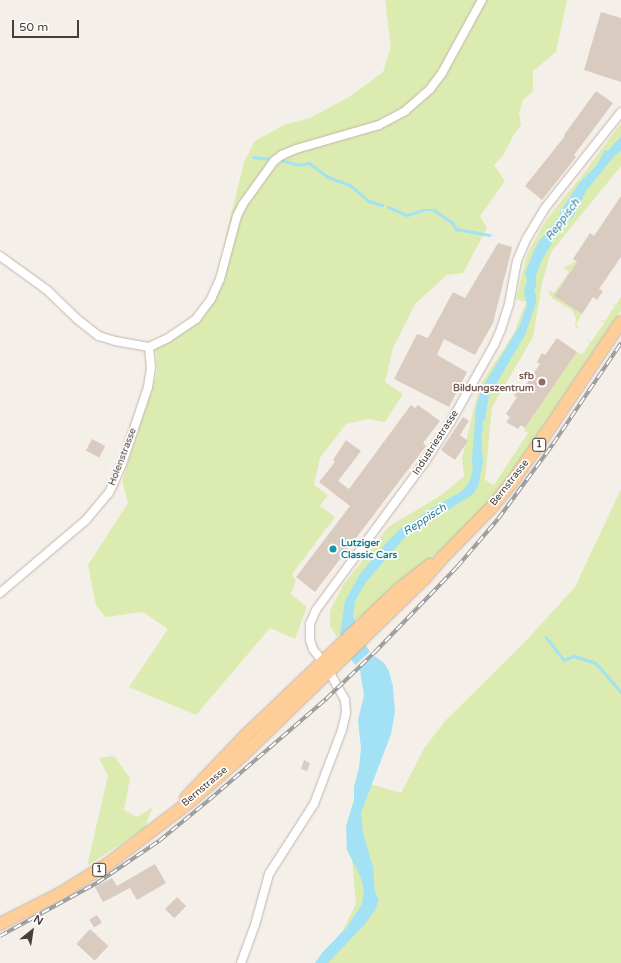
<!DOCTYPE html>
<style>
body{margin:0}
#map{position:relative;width:621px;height:963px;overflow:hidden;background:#f5efe9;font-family:"Varela Round",sans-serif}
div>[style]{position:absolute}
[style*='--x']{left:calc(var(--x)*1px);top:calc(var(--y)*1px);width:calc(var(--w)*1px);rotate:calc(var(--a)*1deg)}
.green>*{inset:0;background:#dcebb0}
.water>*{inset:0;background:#a3e2f4}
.pier>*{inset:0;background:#f5efe9}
.stream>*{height:2.5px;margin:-1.25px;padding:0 1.25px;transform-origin:1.25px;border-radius:1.25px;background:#a3e2f4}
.building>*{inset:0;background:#dacbc1;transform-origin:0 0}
.roads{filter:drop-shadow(0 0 1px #c1b5ab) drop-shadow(0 0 1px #c1b5ab)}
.street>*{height:8px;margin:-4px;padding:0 4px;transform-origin:4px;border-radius:4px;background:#fff}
.primary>*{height:12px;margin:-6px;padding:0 6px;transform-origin:6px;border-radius:6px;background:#ffce98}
.rail>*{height:4px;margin-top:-2px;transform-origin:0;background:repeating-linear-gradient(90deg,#fff 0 8px,#989898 0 16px);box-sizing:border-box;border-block:1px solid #989898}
.dots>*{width:11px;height:11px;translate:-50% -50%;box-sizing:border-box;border:2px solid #fff;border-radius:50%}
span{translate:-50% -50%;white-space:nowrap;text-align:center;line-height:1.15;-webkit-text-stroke:3.5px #fff;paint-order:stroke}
.shield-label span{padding:1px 3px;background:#fff;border:1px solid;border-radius:3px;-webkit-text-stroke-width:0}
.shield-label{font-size:9px;color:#493e37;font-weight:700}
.education-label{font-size:10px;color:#785e54;font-weight:700}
.right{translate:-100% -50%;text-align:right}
.street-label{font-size:10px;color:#493e37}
.culture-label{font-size:10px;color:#0d838f;font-weight:700}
.left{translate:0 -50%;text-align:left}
.water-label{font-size:11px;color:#257f99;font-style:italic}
.north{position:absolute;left:12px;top:911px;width:40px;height:40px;-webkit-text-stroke:3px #fff;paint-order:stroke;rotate:30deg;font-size:11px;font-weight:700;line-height:16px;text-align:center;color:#493e37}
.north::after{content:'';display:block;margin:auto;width:14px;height:18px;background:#493e37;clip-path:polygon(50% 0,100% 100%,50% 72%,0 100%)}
.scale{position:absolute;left:12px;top:20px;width:67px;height:18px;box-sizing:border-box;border:2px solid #493e37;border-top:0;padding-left:5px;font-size:12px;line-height:14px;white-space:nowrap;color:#493e37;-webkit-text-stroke:3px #fff;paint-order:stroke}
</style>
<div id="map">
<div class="green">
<i style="clip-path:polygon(385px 0,567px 0,556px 52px,533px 71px,533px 91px,523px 100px,519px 113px,521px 125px,513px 136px,504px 154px,494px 165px,505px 181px,480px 216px,487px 228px,463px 273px,447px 275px,415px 304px,393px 348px,385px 382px,403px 394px,385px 422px,368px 419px,346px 424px,320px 458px,314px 485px,328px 495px,320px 506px,335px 517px,292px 574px,296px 581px,291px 594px,307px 607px,295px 639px,270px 628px,196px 715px,129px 687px,168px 629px,143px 612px,105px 617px,96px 605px,88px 565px,128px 503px,122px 481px,157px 374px,156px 349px,179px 330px,211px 296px,219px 277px,227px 231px,244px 162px,255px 141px,284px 125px,310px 118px,349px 97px,383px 72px,391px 47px)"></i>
<i style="clip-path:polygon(621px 123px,621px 166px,551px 252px,542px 283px,533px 337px,492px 407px,485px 480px,494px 485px,528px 433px,524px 430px,577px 352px,582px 355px,590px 343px,585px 339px,591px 342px,604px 323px,600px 320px,605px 321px,615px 306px,611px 303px,616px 305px,621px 297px,621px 311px,518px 464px,492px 498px,468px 525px,438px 553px,390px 591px,361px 618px,360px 616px,337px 637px,330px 626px,330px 611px,343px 585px,373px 547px,388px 527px,440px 496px,464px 476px,462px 458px,479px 387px,514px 333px,526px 302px,516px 299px,527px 255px,546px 220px,584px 173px)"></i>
<i style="clip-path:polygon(574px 262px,577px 262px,554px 296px,582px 314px,576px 324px,580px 329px,575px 326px,576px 318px,572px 310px,553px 299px,549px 294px,549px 290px,554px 293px,569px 272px,564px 268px)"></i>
<i style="clip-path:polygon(621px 489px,621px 963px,317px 963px,343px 930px,356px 904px,350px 835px,363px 782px,401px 793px,425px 747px,447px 719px,522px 645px,575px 587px)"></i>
<i style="clip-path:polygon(114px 756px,130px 778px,124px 810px,137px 817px,153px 807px,144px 829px,87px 866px,108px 776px,99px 758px)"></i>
</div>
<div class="water">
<i style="clip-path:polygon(621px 136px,621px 151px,615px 155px,586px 191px,573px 217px,561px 227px,542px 260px,536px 275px,536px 287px,534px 291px,536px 294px,536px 303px,525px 335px,489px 396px,485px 419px,482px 424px,484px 426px,481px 436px,483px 462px,478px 487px,472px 495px,406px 536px,366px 582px,355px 601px,353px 617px,368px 649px,373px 655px,384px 663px,389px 671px,393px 687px,395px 712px,391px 734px,361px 813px,363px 833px,373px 867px,375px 892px,379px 900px,375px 910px,365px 924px,328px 963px,315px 963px,322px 953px,346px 928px,362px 904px,364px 891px,361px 878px,347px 850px,346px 826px,354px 800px,354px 787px,359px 767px,361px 749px,358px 720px,364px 695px,360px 670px,352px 661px,340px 634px,345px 601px,360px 574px,387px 542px,402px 527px,409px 525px,429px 510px,462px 491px,469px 483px,473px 469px,472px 460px,476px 407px,482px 388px,520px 325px,527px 304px,524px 292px,527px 280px,525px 273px,534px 251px,539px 241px,559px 217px,560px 212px,580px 182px,597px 165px,605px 150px,608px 151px)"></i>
</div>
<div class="pier">
<i style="clip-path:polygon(372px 650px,376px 655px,357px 671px,355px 670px,353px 667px)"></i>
</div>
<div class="stream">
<i style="--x:253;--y:157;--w:18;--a:6"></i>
<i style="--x:281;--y:160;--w:18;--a:16"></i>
<i style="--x:298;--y:165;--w:11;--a:-10"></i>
<i style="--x:309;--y:163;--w:24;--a:36"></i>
<i style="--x:328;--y:177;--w:23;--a:20"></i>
<i style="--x:350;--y:185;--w:25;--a:40"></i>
<i style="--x:369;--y:201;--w:14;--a:17"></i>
<i style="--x:388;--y:207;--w:21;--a:23"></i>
<i style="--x:407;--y:215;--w:17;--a:-17"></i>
<i style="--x:423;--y:210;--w:11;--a:0"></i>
<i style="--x:434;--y:210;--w:23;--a:34"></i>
<i style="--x:453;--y:223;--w:7;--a:63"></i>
<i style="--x:456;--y:229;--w:34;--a:10"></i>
<i style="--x:546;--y:637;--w:29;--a:52"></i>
<i style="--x:564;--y:660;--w:11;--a:-22"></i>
<i style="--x:574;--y:656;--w:23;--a:18"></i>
<i style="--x:596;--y:663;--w:38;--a:49"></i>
</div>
<div class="building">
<i style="clip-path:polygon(601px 12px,621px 18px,621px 82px,584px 70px)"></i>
<i style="clip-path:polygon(596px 91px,613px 103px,574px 155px,576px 157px,542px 200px,525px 186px,565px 136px,564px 135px)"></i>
<i style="clip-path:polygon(621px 196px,621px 257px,599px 289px,603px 291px,597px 300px,593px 297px,582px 314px,554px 296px,577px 262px,573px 259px,590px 233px,594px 236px)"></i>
<i style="clip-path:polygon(498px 243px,512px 247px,511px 252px,493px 323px,475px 355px,444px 339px,437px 355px,467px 372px,449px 407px,394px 379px,417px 334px,428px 338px,453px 292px,465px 298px)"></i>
<i style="clip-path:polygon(557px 338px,577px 352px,525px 428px,521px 425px,518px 429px,506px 422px,510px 417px,506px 414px,517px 397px,514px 396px,517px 391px,520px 387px,523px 389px,540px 364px,537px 362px,542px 353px,545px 355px)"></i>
<i style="clip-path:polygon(411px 405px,415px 408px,418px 405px,440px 421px,423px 443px,426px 446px,315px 592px,296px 577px,350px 506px,319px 482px,335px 462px,333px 460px,346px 440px,361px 451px,338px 481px,349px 489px)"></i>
<i style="clip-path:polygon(463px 417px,469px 421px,460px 435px,468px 441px,455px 460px,441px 450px)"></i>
<i style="left:92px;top:439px;width:15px;height:13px;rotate:28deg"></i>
<i style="clip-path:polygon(304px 760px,310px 763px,307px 771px,301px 769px)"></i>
<i style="clip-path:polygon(155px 864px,166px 883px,137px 900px,130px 888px,103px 902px,95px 887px,112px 878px,117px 886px)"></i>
<i style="left:177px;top:897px;width:13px;height:17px;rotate:45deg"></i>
<i style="left:97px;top:915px;width:9px;height:9px;rotate:58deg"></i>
<i style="left:90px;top:929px;width:25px;height:20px;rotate:43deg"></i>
</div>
<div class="roads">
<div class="street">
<i style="--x:0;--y:256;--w:58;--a:35.9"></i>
<i style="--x:47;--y:290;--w:42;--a:44"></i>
<i style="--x:77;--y:319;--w:28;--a:38"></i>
<i style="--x:99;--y:336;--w:17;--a:17"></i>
<i style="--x:115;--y:341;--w:35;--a:10"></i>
<i style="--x:149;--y:347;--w:21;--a:-25"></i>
<i style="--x:168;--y:338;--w:34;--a:-34"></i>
<i style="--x:196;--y:319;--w:25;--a:-53"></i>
<i style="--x:211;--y:299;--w:22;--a:-66"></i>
<i style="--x:220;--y:279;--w:65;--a:-74.9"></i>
<i style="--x:237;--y:216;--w:13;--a:-63"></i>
<i style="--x:243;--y:204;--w:53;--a:-54.2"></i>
<i style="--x:274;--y:161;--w:10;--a:-37"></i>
<i style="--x:282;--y:155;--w:15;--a:-23"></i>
<i style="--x:296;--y:149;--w:86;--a:-16.1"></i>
<i style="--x:379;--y:125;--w:30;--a:-28"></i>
<i style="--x:405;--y:111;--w:33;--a:-41"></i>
<i style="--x:430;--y:89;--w:20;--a:-53"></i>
<i style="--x:442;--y:73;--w:83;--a:-61.3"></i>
<i style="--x:0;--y:593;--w:113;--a:-40.3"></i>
<i style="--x:86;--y:520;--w:35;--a:-50"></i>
<i style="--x:109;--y:493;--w:32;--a:-66"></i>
<i style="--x:122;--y:464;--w:81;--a:-71.3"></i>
<i style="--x:148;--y:387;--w:20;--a:-81"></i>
<i style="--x:151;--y:367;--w:20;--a:-96"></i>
<i style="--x:323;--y:662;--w:16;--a:-128"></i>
<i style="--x:313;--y:649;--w:9;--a:-108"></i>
<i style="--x:310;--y:640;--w:16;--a:-90"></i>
<i style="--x:310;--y:624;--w:15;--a:-67"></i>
<i style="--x:316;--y:610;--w:186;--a:-53.7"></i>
<i style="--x:426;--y:460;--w:44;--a:-57"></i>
<i style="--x:450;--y:423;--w:90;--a:-60.6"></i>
<i style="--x:494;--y:345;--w:17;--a:-66"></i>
<i style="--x:501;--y:329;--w:26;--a:-72"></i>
<i style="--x:509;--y:304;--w:44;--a:-79.5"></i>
<i style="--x:517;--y:261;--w:25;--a:-67"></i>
<i style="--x:527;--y:238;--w:35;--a:-59"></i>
<i style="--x:545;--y:208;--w:122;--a:-51.6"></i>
<i style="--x:241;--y:963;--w:40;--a:-69.8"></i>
<i style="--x:255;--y:925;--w:53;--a:-74.6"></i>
<i style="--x:269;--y:874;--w:83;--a:-57.3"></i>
<i style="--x:314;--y:804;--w:79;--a:-69.3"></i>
<i style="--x:342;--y:730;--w:18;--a:-77"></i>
<i style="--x:346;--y:712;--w:12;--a:-95"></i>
<i style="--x:345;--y:700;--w:33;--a:-119"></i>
</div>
<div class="primary">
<i style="--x:186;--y:798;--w:87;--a:-46.4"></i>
<i style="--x:246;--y:735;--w:210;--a:-43.6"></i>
<i style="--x:398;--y:590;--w:41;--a:-38"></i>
<i style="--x:0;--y:924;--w:68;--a:-26.9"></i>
<i style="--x:61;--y:893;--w:55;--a:-31.7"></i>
<i style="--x:108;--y:864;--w:106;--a:-37.3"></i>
<i style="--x:192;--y:800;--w:69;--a:-41.5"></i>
<i style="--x:244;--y:754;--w:251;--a:-44.2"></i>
<i style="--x:424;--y:579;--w:29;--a:-49"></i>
<i style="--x:443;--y:557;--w:70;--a:-45.6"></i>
<i style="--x:492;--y:507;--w:33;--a:-51"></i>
<i style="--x:513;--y:481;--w:56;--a:-55.2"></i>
<i style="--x:545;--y:435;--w:136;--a:-56.1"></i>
</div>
</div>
<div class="rail">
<i style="--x:0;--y:936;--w:111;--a:-28.7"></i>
<i style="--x:97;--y:883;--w:75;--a:-34.1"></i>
<i style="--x:159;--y:841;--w:65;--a:-39.4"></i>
<i style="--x:209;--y:800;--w:155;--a:-40.8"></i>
<i style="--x:326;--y:699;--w:66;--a:-43.8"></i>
<i style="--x:374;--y:653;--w:120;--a:-46"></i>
<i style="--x:457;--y:567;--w:63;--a:-49.5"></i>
<i style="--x:498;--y:519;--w:93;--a:-53.7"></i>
<i style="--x:553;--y:444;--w:122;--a:-56"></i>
</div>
<div class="dots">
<i style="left:542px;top:382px;background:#8d6e63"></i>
<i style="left:333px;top:549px;background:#0f9aa8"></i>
</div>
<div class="shield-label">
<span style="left:539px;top:445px">1</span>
<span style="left:99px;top:870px">1</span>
</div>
<div class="education-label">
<span class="right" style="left:534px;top:382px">sfb<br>Bildungszentrum</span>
</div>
<div class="street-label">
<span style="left:436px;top:443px;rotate:-57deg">Industriestrasse</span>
<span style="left:123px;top:457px;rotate:-69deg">Holenstrasse</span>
<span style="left:510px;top:483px;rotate:-52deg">Bernstrasse</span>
<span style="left:205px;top:787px;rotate:-40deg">Bernstrasse</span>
</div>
<div class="culture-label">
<span class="left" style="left:341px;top:549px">Lutziger<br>Classic Cars</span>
</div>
<div class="water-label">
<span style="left:563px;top:220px;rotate:-53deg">Reppisch</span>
<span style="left:425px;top:520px;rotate:-33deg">Reppisch</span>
</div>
<div class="north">N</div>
<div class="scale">50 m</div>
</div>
